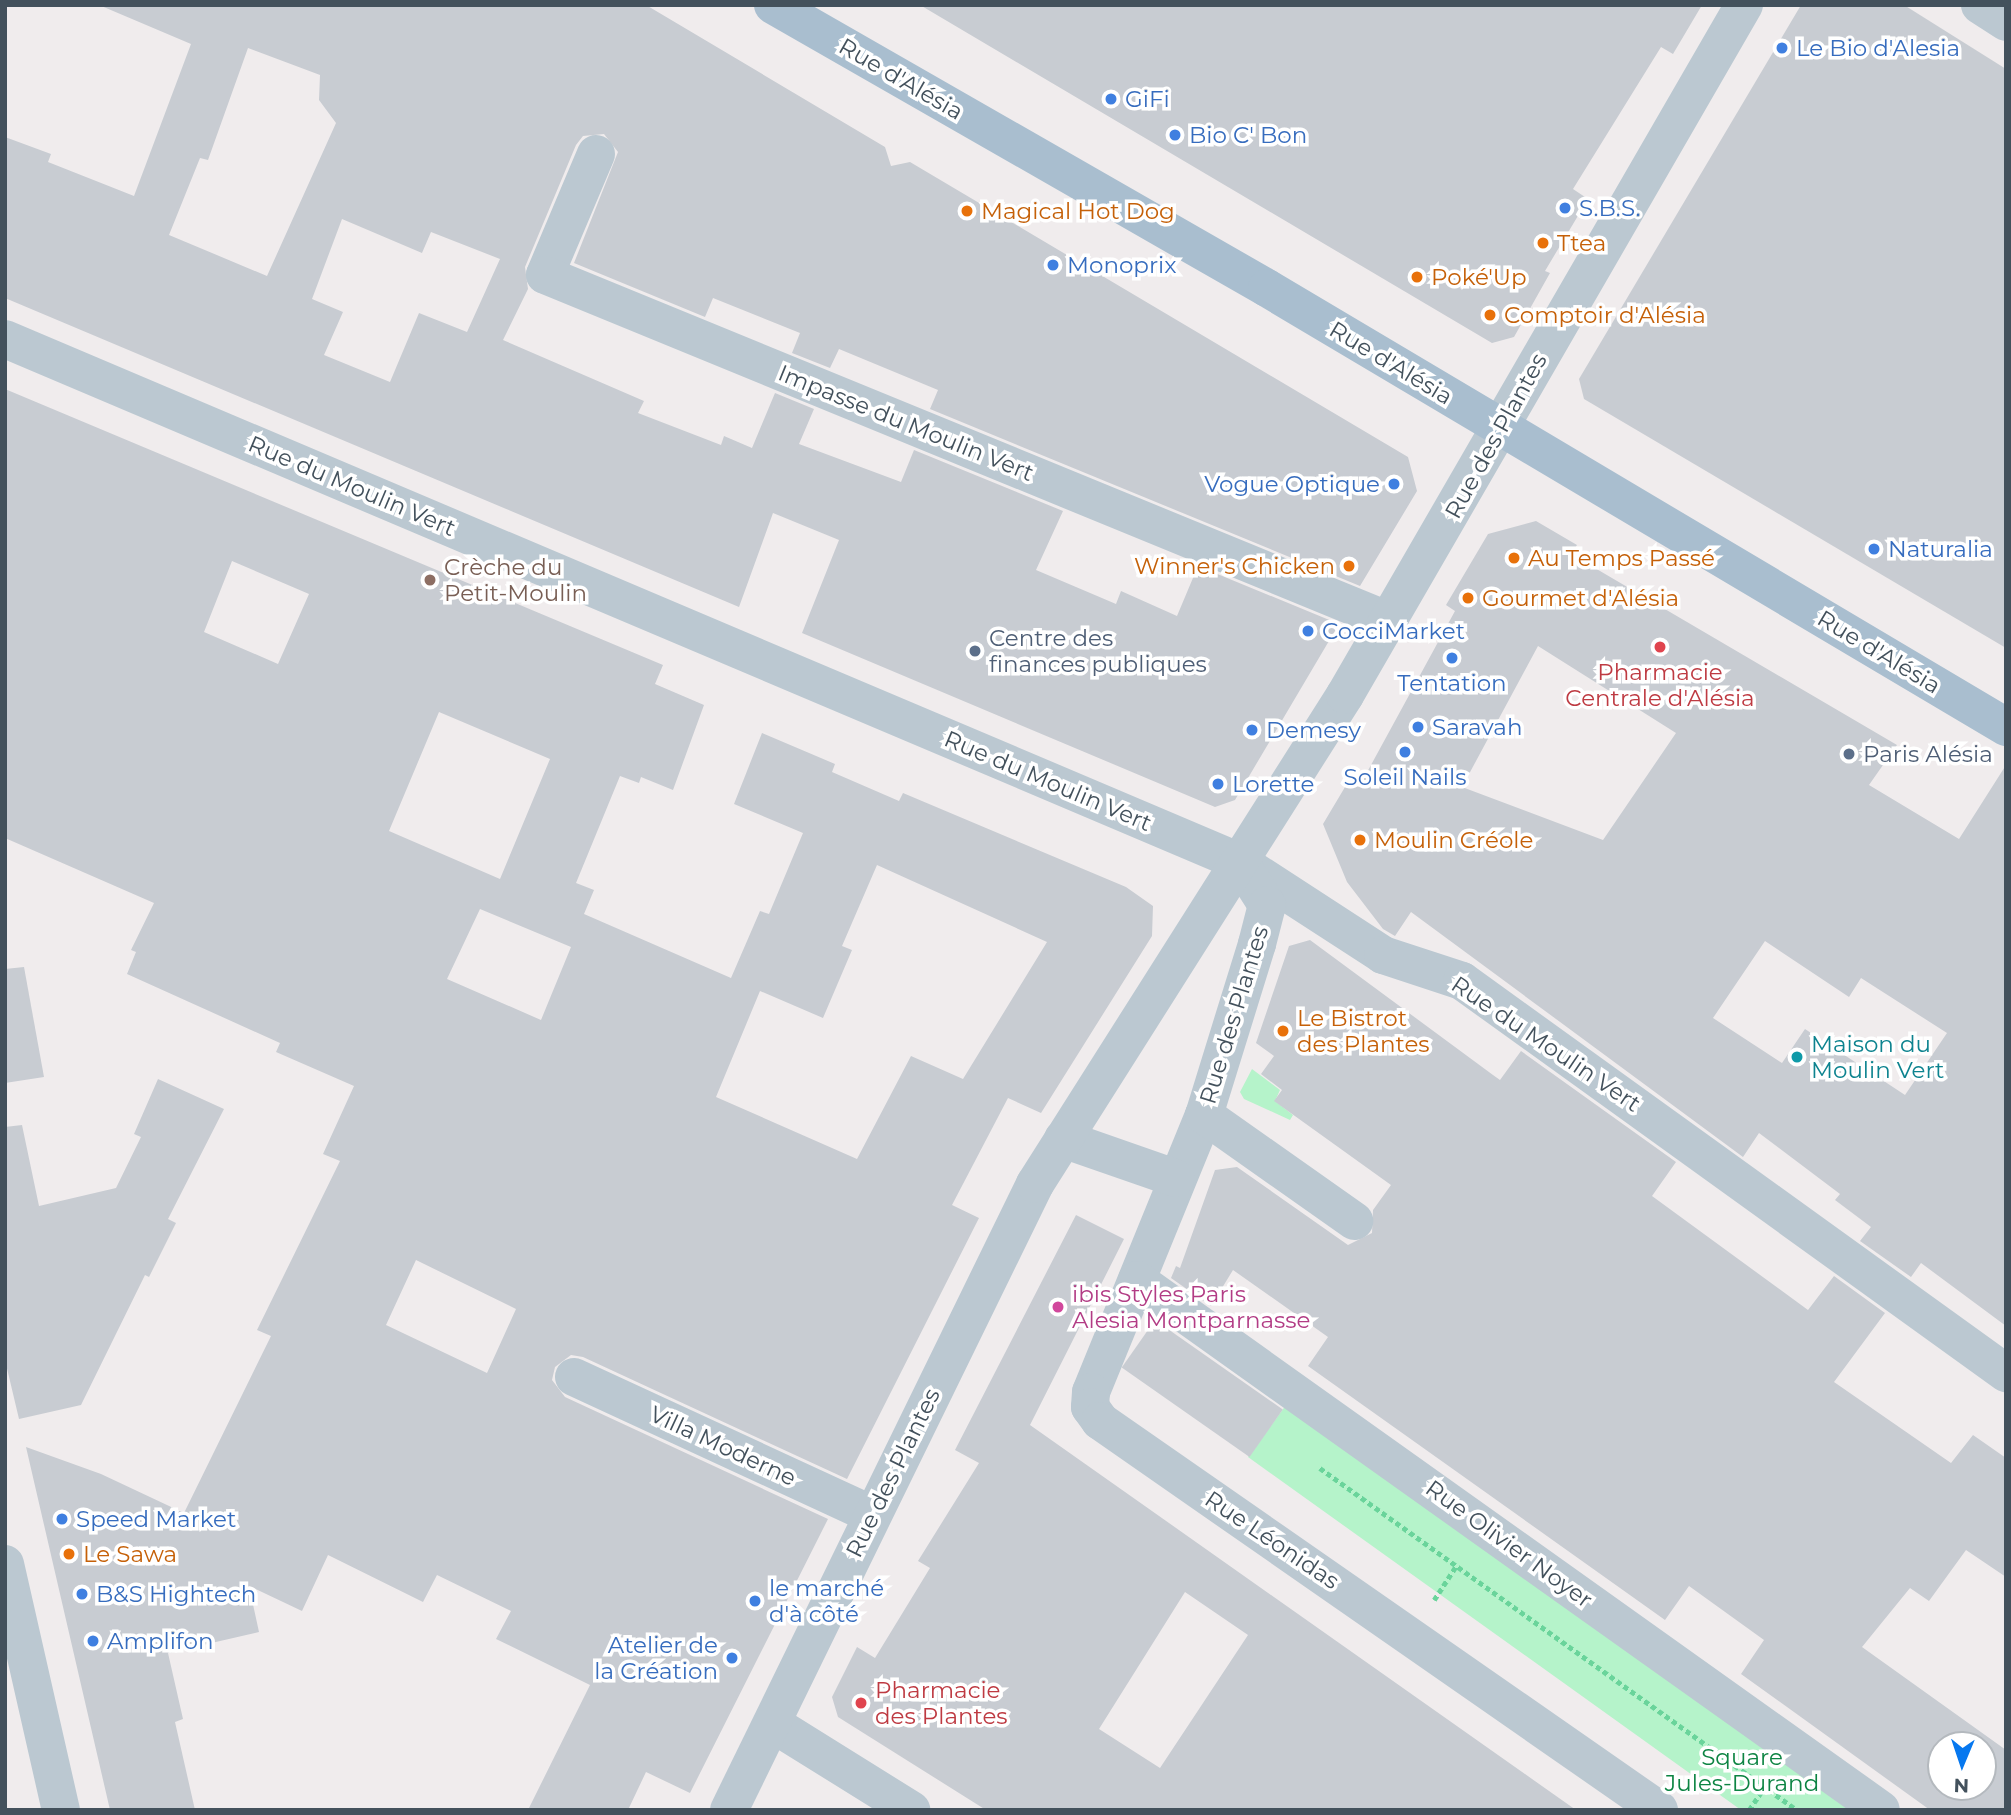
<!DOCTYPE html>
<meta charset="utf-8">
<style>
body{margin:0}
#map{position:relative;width:2011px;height:1815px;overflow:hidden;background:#f0eced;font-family:Montserrat,sans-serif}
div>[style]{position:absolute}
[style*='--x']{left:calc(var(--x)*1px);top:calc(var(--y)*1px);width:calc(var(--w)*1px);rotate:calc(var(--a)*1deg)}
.green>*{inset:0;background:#b5f3ca}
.building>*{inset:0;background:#c8ccd2;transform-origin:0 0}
.path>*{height:4.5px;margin-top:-2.25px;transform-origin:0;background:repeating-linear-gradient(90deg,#6ad49b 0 5px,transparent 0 8.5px)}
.minor>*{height:38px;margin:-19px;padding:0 19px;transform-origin:19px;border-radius:19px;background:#bbc8d1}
.major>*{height:38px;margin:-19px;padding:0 19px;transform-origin:19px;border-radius:19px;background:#a9becf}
.dots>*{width:19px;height:19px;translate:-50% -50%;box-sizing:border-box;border:4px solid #fff;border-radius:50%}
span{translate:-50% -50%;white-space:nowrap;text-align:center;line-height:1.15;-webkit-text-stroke:7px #fff;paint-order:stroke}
.shop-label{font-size:23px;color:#366cbe}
.left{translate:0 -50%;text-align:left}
.right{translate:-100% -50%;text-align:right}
.street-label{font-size:23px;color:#43515c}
.food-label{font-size:23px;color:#c56008}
.education-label{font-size:23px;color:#785e54}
.service-label{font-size:23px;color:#4e5e75}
.health-label{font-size:23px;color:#be3a42}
.culture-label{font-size:23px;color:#0d838f}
.hotel-label{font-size:23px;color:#b23c85}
.park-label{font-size:23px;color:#0d8443}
.frame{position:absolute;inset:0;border:7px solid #43515c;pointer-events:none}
.north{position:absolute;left:1927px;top:1731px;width:70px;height:70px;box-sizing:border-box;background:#fff;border:2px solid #b4b9be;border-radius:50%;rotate:182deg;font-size:19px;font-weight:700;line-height:28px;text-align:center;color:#43515c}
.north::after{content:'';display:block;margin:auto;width:24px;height:32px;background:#0778ef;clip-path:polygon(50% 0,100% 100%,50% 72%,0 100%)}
</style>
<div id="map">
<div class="green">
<i style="clip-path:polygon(1252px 1069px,1280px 1090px,1275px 1101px,1293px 1115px,1290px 1120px,1244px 1099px,1240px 1092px)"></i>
<i style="clip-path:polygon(1286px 1405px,1853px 1810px,1741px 1810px,1248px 1457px)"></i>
</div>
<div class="building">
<i style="clip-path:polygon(evenodd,99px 5px,646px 5px,885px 147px,891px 166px,910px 162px,1408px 457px,1417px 491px,1360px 586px,930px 409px,938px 390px,839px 349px,830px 368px,792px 353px,800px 333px,713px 298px,705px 317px,574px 263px,618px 152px,604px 134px,583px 136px,576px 145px,525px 267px,528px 289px,503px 340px,644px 401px,638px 413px,721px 445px,724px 436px,752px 448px,775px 393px,814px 409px,799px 444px,901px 482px,914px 450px,1063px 511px,1036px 570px,1116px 604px,1121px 591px,1177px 616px,1198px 566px,1339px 624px,1235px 800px,1215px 807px,802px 633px,839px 540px,773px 513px,739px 607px,5px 298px,5px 137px,51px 154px,48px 162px,134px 196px,191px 44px,99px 5px,248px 48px,320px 75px,319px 100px,336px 123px,267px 276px,169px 235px,200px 158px,208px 160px,248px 48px,99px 5px,342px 219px,422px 253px,431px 232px,500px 259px,467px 332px,419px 313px,390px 382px,324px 355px,343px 312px,312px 299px,342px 219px)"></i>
<i style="clip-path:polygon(920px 5px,1702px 5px,1673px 54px,1661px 47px,1573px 189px,1588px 199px,1545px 271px,1550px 273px,1514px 337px,1492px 343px)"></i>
<i style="clip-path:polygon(1801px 5px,1904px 5px,2006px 69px,2006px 648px,1584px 399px,1579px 379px)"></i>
<i style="clip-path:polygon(evenodd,5px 389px,663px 665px,655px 684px,704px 705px,673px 790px,641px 777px,639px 783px,620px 776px,576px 883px,594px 890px,584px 914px,731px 978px,760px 911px,769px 914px,803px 833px,734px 804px,762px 733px,835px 764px,832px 772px,899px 801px,903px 793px,1126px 887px,1153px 906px,1152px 936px,1041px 1113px,1008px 1098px,952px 1205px,979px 1218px,847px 1479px,583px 1357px,571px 1355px,555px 1367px,552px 1380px,565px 1397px,828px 1519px,690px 1793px,646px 1772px,628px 1810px,528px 1810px,590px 1685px,496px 1639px,511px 1611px,437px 1575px,423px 1602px,328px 1555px,302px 1611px,249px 1586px,259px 1632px,168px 1653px,183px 1719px,175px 1722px,195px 1810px,110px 1810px,26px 1447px,101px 1474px,184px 1513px,271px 1336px,257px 1330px,340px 1161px,323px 1154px,354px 1086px,276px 1052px,280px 1043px,127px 974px,136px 952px,131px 950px,154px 903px,5px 838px,5px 389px,232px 561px,309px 594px,278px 664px,204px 632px,232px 561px,5px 389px,439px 712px,550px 759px,500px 879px,389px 831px,439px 712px,5px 389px,877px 865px,1047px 942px,963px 1079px,911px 1056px,857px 1159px,716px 1097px,760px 991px,823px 1018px,852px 950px,842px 946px,877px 865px,5px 389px,480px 909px,571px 947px,541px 1020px,447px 979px,480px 909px,5px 389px,416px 1260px,516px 1309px,487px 1373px,386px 1325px,416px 1260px)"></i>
<i style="clip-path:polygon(evenodd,1536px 521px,1577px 545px,1571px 554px,1897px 745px,1869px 785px,1959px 839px,2006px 765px,2006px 1326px,1921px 1263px,1911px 1277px,1860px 1241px,1871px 1227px,1835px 1200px,1840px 1194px,1759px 1133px,1743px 1157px,1411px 912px,1395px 936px,1383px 929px,1347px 882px,1323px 824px,1348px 782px,1359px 787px,1455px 611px,1446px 605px,1488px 534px,1536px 521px,1538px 646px,1676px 733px,1603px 840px,1462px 787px,1538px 646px,1536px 521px,1765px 941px,1849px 997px,1861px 978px,1947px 1033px,1905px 1095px,1805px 1029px,1782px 1063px,1713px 1018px,1765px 941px)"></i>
<i style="clip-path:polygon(evenodd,1310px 940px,1493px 1075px,1500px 1080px,1521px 1051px,1676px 1162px,1652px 1196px,1808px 1310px,1834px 1276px,1885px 1313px,1834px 1382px,1951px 1463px,1973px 1435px,2006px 1458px,2006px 1577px,1966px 1550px,1929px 1601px,1910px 1588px,1862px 1647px,2006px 1750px,2006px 1810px,1930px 1810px,1741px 1674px,1764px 1640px,1689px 1586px,1665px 1620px,1308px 1366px,1328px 1337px,1233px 1270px,1211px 1306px,1171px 1278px,1176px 1266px,1180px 1268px,1215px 1170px,1237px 1167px,1348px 1245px,1372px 1233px,1373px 1210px,1391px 1185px,1274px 1101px,1282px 1090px,1261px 1074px,1274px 1056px,1256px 1043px,1289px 946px,1310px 940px,1941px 1745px,1983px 1745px,1983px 1787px,1941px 1787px,1941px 1745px)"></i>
<i style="clip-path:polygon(24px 967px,44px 1077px,5px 1083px,5px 969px)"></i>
<i style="clip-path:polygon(158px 1079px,224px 1109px,168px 1219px,176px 1223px,149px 1277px,145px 1275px,81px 1405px,19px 1419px,5px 1360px,5px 1127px,22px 1125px,39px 1206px,116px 1188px,141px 1137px,134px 1134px)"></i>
<i style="clip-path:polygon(evenodd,1076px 1215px,1124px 1239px,1030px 1425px,1576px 1810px,986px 1810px,838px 1717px,832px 1697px,857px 1647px,875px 1658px,930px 1568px,918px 1561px,979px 1463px,955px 1450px,1076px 1215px,1185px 1592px,1248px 1635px,1160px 1768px,1099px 1729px,1185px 1592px)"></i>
<i style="left:1155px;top:1320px;width:156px;height:58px;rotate:35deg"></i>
</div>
<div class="path">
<i style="--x:1320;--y:1468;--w:587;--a:35.64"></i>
<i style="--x:1434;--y:1600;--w:40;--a:-57.1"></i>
<i style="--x:1749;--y:1810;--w:29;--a:-56"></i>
</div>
<div class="minor">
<i style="--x:1980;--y:5;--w:31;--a:33"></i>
<i style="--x:596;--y:154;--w:131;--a:112.9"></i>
<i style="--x:545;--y:275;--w:912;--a:22.29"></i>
<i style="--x:5;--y:339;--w:1341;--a:22.95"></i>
<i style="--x:1240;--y:862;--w:171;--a:33"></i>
<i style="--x:1383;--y:955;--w:83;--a:18.2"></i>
<i style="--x:1462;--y:981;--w:671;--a:35.78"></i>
<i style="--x:1241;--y:864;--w:49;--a:57.6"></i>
<i style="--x:1267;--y:905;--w:40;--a:104.4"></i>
<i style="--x:1257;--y:944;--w:179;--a:107.2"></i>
<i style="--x:1204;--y:1115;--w:299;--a:112.2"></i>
<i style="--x:1091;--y:1392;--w:15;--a:94"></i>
<i style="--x:1090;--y:1407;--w:17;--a:54"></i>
<i style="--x:1100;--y:1421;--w:681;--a:34.83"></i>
<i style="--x:1204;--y:1115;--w:184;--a:35.2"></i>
<i style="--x:1063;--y:1139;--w:119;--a:19.2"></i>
<i style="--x:1137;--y:1280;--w:913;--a:35.46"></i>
<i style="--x:574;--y:1377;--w:328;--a:24.8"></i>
<i style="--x:5;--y:1564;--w:252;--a:77.2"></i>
<i style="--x:773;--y:1724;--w:163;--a:31.9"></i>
<i style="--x:729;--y:1810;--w:697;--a:-63.95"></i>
<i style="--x:1035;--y:1184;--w:579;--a:-57.63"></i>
<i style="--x:1345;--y:695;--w:797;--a:-59.96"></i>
</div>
<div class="major">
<i style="--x:773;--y:5;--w:569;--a:29.81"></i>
<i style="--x:1267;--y:288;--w:860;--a:30.71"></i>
</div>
<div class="dots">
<i style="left:1782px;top:48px;background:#3f7fe0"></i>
<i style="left:1111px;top:99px;background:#3f7fe0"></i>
<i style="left:1175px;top:135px;background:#3f7fe0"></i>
<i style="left:1565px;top:208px;background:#3f7fe0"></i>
<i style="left:967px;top:211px;background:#e8710a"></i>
<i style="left:1543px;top:243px;background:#e8710a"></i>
<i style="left:1053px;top:265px;background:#3f7fe0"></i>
<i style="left:1417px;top:277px;background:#e8710a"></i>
<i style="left:1490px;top:315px;background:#e8710a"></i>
<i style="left:1394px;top:484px;background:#3f7fe0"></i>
<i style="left:1874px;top:549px;background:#3f7fe0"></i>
<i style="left:1514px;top:558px;background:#e8710a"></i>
<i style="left:1349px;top:566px;background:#e8710a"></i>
<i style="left:430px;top:580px;background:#8d6e63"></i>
<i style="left:1468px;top:598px;background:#e8710a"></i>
<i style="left:1308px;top:631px;background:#3f7fe0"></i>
<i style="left:1660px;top:647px;background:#e0444e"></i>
<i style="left:975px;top:651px;background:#5c6f8a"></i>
<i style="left:1452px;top:658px;background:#3f7fe0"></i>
<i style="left:1418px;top:727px;background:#3f7fe0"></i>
<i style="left:1252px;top:730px;background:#3f7fe0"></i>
<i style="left:1405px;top:752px;background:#3f7fe0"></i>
<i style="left:1849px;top:754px;background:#5c6f8a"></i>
<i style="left:1218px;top:784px;background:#3f7fe0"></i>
<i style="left:1360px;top:840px;background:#e8710a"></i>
<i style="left:1283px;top:1031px;background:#e8710a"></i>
<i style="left:1797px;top:1057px;background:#0f9aa8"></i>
<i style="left:1058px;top:1307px;background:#d1479c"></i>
<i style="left:62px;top:1519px;background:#3f7fe0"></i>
<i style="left:69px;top:1554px;background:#e8710a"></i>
<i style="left:82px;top:1594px;background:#3f7fe0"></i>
<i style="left:755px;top:1601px;background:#3f7fe0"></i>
<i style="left:93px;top:1641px;background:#3f7fe0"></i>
<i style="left:732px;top:1658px;background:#3f7fe0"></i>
<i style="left:861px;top:1703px;background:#e0444e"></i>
</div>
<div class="shop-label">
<span class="left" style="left:1796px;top:48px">Le Bio d'Alesia</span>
<span class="left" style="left:1125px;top:99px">GiFi</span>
<span class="left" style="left:1189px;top:135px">Bio C' Bon</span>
<span class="left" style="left:1579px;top:208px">S.B.S.</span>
<span class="left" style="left:1067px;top:265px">Monoprix</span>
<span class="right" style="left:1380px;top:484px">Vogue Optique</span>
<span class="left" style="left:1888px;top:549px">Naturalia</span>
<span class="left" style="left:1322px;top:631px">CocciMarket</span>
<span style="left:1452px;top:683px">Tentation</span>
<span class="left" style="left:1432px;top:727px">Saravah</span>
<span class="left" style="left:1266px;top:730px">Demesy</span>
<span style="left:1405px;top:777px">Soleil Nails</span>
<span class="left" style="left:1232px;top:784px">Lorette</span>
<span class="left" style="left:76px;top:1519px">Speed Market</span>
<span class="left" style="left:769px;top:1601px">le marché<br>d'à côté</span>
<span class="left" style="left:96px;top:1594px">B&amp;S Hightech</span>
<span class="left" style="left:107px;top:1641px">Amplifon</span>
<span class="right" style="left:718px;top:1658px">Atelier de<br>la Création</span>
</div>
<div class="street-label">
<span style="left:901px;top:79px;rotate:30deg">Rue d'Alésia</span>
<span style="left:1391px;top:363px;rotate:31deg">Rue d'Alésia</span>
<span style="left:906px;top:423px;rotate:22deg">Impasse du Moulin Vert</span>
<span style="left:1496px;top:436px;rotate:-61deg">Rue des Plantes</span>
<span style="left:352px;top:486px;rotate:23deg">Rue du Moulin Vert</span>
<span style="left:1879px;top:652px;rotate:31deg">Rue d'Alésia</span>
<span style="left:1048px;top:781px;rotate:23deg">Rue du Moulin Vert</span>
<span style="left:1234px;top:1015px;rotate:-73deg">Rue des Plantes</span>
<span style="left:1546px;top:1044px;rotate:34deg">Rue du Moulin Vert</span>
<span style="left:723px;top:1446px;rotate:25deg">Villa Moderne</span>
<span style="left:893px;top:1473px;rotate:-64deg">Rue des Plantes</span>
<span style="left:1272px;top:1540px;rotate:34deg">Rue Léonidas</span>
<span style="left:1509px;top:1544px;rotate:36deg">Rue Olivier Noyer</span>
</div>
<div class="food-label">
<span class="left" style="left:981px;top:211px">Magical Hot Dog</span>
<span class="left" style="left:1557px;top:243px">Ttea</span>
<span class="left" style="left:1431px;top:277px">Poké'Up</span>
<span class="left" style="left:1504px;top:315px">Comptoir d'Alésia</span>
<span class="left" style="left:1528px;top:558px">Au Temps Passé</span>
<span class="right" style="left:1335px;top:566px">Winner's Chicken</span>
<span class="left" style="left:1482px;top:598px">Gourmet d'Alésia</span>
<span class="left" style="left:1374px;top:840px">Moulin Créole</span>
<span class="left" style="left:1297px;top:1031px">Le Bistrot<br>des Plantes</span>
<span class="left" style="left:83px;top:1554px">Le Sawa</span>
</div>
<div class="education-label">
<span class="left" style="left:444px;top:580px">Crèche du<br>Petit-Moulin</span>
</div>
<div class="service-label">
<span class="left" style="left:989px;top:651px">Centre des<br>finances publiques</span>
<span class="left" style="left:1863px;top:754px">Paris Alésia</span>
</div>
<div class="health-label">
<span style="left:1660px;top:685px">Pharmacie<br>Centrale d'Alésia</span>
<span class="left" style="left:875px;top:1703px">Pharmacie<br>des Plantes</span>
</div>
<div class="culture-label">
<span class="left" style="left:1811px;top:1057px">Maison du<br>Moulin Vert</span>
</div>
<div class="hotel-label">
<span class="left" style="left:1072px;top:1307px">ibis Styles Paris<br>Alesia Montparnasse</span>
</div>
<div class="park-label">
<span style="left:1742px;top:1770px">Square<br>Jules-Durand</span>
</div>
<div class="frame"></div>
<div class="north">N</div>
</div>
